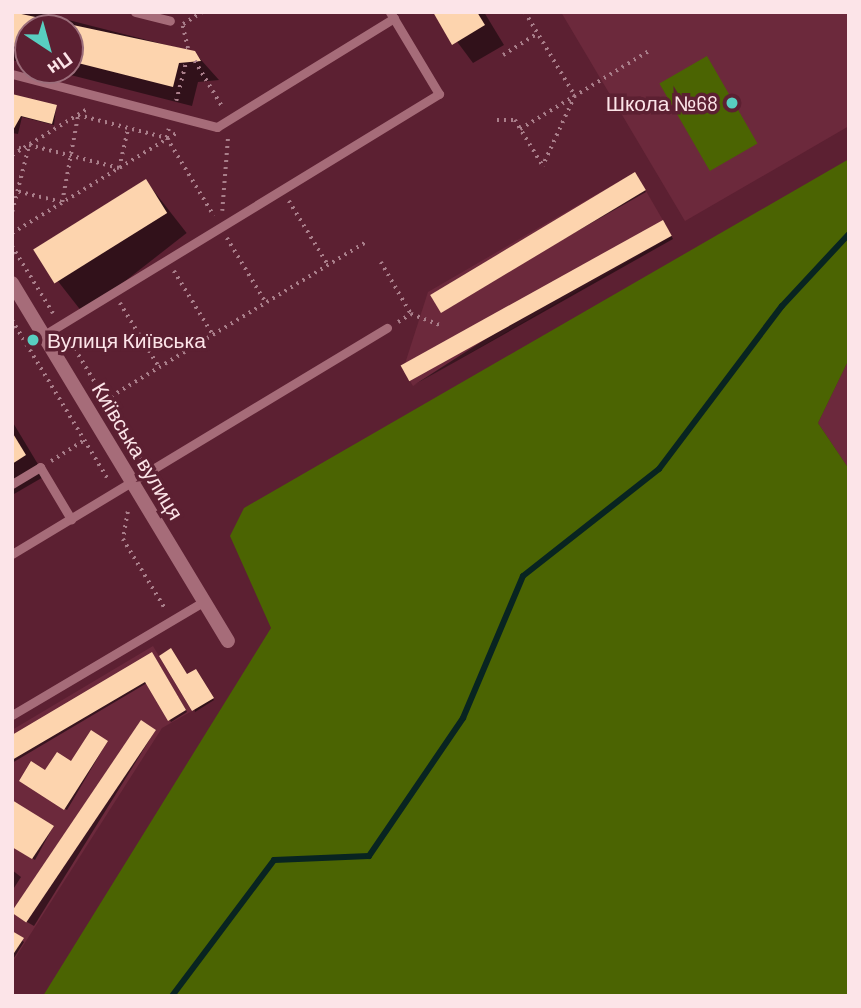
<!DOCTYPE html>
<meta charset="utf-8">
<style>
body{margin:0}
#map{position:relative;width:861px;height:1008px;overflow:hidden;background:#5c2032;font-family:Barlow,sans-serif}
div>[style]{position:absolute}
[style*='--x']{left:calc(var(--x)*1px);top:calc(var(--y)*1px);width:calc(var(--w)*1px);rotate:calc(var(--a)*1deg)}
.built>*{inset:0;background:#6c293c}
.green>*{inset:0;background:#4b6402;transform-origin:0 0}
.shadow>*{inset:0;background:#0007;transform-origin:0 0}
.stream>*{height:6px;margin:-3px;padding:0 3px;transform-origin:3px;border-radius:3px;background:#082421}
.building>*{inset:0;background:#fdd4ae;transform-origin:0 0}
.path>*{height:3.5px;margin-top:-1.75px;transform-origin:0;background:repeating-linear-gradient(90deg,#a97e8a 0 2px,transparent 0 7px)}
.lane>*{height:9px;margin:-4.5px;padding:0 4.5px;transform-origin:4.5px;border-radius:4.5px;background:#a66c79}
.street>*{height:14px;margin:-7px;padding:0 7px;transform-origin:7px;border-radius:7px;background:#a66c79}
.dots>*{width:19px;height:19px;translate:-50% -50%;box-sizing:border-box;border:4px solid #5c2032;border-radius:50%}
span{translate:-50% -50%;white-space:nowrap;text-align:center;line-height:1.15;-webkit-text-stroke:7px #5c2032;paint-order:stroke}
.poi-label{font-size:21px;color:#fce4e8}
.right{translate:-100% -50%;text-align:right}
.left{translate:0 -50%;text-align:left}
.street-label{font-size:21px;color:#fce4e8}
.frame{position:absolute;inset:0;border:14px solid #fce4e8;pointer-events:none}
.north{position:absolute;left:14px;top:14px;width:70px;height:70px;box-sizing:border-box;background:#5c2032;border:2px solid #9c6e7b;border-radius:50%;rotate:144deg;font-size:19px;font-weight:700;line-height:28px;text-align:center;color:#fce4e8}
.north::after{content:'';display:block;margin:auto;width:24px;height:32px;background:#58cec0;clip-path:polygon(50% 0,100% 100%,50% 72%,0 100%)}
</style>
<div id="map">
<div class="built">
<i style="clip-path:polygon(561px 12px,849px 12px,849px 126px,685px 221px)"></i>
<i style="clip-path:polygon(635px 172px,672px 236px,413px 386px,403px 370px,428px 292px)"></i>
<i style="clip-path:polygon(849px 359px,849px 469px,818px 423px)"></i>
<i style="clip-path:polygon(153px 646px,192px 711px,162px 728px,12px 963px,12px 730px)"></i>
</div>
<div class="green">
<i style="left:707px;top:56px;width:101px;height:55px;rotate:60deg"></i>
<i style="clip-path:polygon(849px 159px,849px 359px,818px 423px,849px 469px,849px 996px,43px 996px,271px 628px,230px 536px,244px 508px)"></i>
</div>
<div class="shadow">
<i style="clip-path:polygon(12px 12px,37px 12px,194px 52px,219px 80px,198px 82px,192px 106px,51px 70px,70px 70px,70px 28px,28px 28px,28px 64px,12px 60px)"></i>
<i style="clip-path:polygon(435px 12px,484px 12px,504px 45px,473px 63px)"></i>
<i style="clip-path:polygon(12px 96px,56px 107px,54px 125px,22px 117px,18px 134px,12px 133px)"></i>
<i style="clip-path:polygon(637px 176px,646px 192px,440px 309px)"></i>
<i style="left:146px;top:181px;width:66px;height:131px;rotate:52deg"></i>
<i style="clip-path:polygon(665px 224px,673px 239px,414px 385px)"></i>
<i style="clip-path:polygon(12px 421px,45px 476px,14px 494px,12px 492px)"></i>
<i style="clip-path:polygon(154px 656px,187px 712px,171px 722px,147px 683px,12px 763px,12px 737px)"></i>
<i style="clip-path:polygon(198px 673px,214px 700px,195px 712px,187px 676px)"></i>
<i style="clip-path:polygon(155px 731px,34px 926px,20px 918px)"></i>
<i style="clip-path:polygon(107px 742px,67px 810px,23px 783px,71px 764px)"></i>
<i style="clip-path:polygon(53px 827px,35px 860px,12px 846px)"></i>
<i style="clip-path:polygon(12px 870px,21px 877px,12px 891px)"></i>
<i style="clip-path:polygon(12px 933px,24px 942px,12px 961px)"></i>
</div>
<div class="stream">
<i style="--x:172;--y:996;--w:170;--a:-53.1"></i>
<i style="--x:274;--y:860;--w:95;--a:-2.4"></i>
<i style="--x:369;--y:856;--w:167;--a:-55.7"></i>
<i style="--x:463;--y:718;--w:154;--a:-67.1"></i>
<i style="--x:523;--y:576;--w:173;--a:-38.2"></i>
<i style="--x:659;--y:469;--w:204;--a:-53"></i>
<i style="--x:782;--y:306;--w:98;--a:-47.1"></i>
</div>
<div class="building">
<i style="clip-path:polygon(12px 12px,195px 51px,201px 61px,179px 63px,173px 87px,70px 61px,70px 28px,28px 28px,28px 50px,12px 46px)"></i>
<i style="clip-path:polygon(433px 12px,477px 12px,485px 25px,452px 45px)"></i>
<i style="clip-path:polygon(12px 94px,57px 105px,52px 124px,21px 116px,12px 132px)"></i>
<i style="left:635px;top:172px;width:21px;height:239px;rotate:59deg"></i>
<i style="left:146px;top:179px;width:40px;height:133px;rotate:58deg"></i>
<i style="left:663px;top:220px;width:18px;height:300px;rotate:61deg"></i>
<i style="clip-path:polygon(12px 432px,26px 455px,12px 464px)"></i>
<i style="clip-path:polygon(171px 648px,187px 674px,196px 669px,214px 698px,192px 711px,159px 656px)"></i>
<i style="clip-path:polygon(152px 652px,186px 710px,168px 721px,145px 682px,12px 760px,12px 735px)"></i>
<i style="left:141px;top:720px;width:18px;height:232px;rotate:34deg"></i>
<i style="clip-path:polygon(91px 730px,108px 741px,64px 810px,19px 781px,31px 761px,45px 770px,57px 752px,71px 761px)"></i>
<i style="clip-path:polygon(12px 800px,54px 826px,32px 859px,12px 847px)"></i>
<i style="clip-path:polygon(12px 931px,24px 938px,12px 956px)"></i>
</div>
<div class="path">
<i style="--x:525;--y:12;--w:98;--a:59.2"></i>
<i style="--x:575;--y:96;--w:77;--a:114.6"></i>
<i style="--x:183;--y:24;--w:22;--a:-32"></i>
<i style="--x:183;--y:26;--w:26;--a:77"></i>
<i style="--x:503;--y:55;--w:40;--a:-32"></i>
<i style="--x:195;--y:61;--w:55;--a:59.2"></i>
<i style="--x:176;--y:101;--w:40;--a:-75.6"></i>
<i style="--x:497;--y:120;--w:18;--a:0"></i>
<i style="--x:515;--y:120;--w:54;--a:58.7"></i>
<i style="--x:169;--y:129;--w:9;--a:103"></i>
<i style="--x:167;--y:138;--w:91;--a:58.9"></i>
<i style="--x:520;--y:129;--w:151;--a:-31.2"></i>
<i style="--x:12;--y:146;--w:11;--a:15"></i>
<i style="--x:12;--y:155;--w:90;--a:-31.4"></i>
<i style="--x:12;--y:190;--w:51;--a:13.5"></i>
<i style="--x:62;--y:202;--w:88;--a:-79.6"></i>
<i style="--x:78;--y:115;--w:92;--a:14.5"></i>
<i style="--x:289;--y:201;--w:75;--a:58.6"></i>
<i style="--x:222;--y:211;--w:76;--a:-85.5"></i>
<i style="--x:12;--y:212;--w:69;--a:-75.8"></i>
<i style="--x:29;--y:145;--w:93;--a:14.3"></i>
<i style="--x:119;--y:168;--w:41;--a:-77.3"></i>
<i style="--x:12;--y:233;--w:194;--a:-31.3"></i>
<i style="--x:227;--y:238;--w:76;--a:59"></i>
<i style="--x:12;--y:246;--w:79;--a:58.5"></i>
<i style="--x:381;--y:262;--w:60;--a:60"></i>
<i style="--x:411;--y:314;--w:34;--a:21"></i>
<i style="--x:174;--y:271;--w:75;--a:58.6"></i>
<i style="--x:120;--y:303;--w:75;--a:58.6"></i>
<i style="--x:12;--y:320;--w:188;--a:58.9"></i>
<i style="--x:398;--y:322;--w:15;--a:-32"></i>
<i style="--x:68;--y:337;--w:143;--a:59.3"></i>
<i style="--x:105;--y:400;--w:307;--a:-31.2"></i>
<i style="--x:51;--y:461;--w:40;--a:-32"></i>
<i style="--x:128;--y:512;--w:27;--a:100"></i>
<i style="--x:123;--y:539;--w:83;--a:58.8"></i>
</div>
<div class="lane">
<i style="--x:135;--y:12;--w:36;--a:14"></i>
<i style="--x:12;--y:74;--w:212;--a:14.5"></i>
<i style="--x:217;--y:127;--w:208;--a:-31.6"></i>
<i style="--x:44;--y:335;--w:463;--a:-31.4"></i>
<i style="--x:439;--y:94;--w:96;--a:-120.9"></i>
<i style="--x:12;--y:484;--w:33;--a:-31"></i>
<i style="--x:40;--y:467;--w:61;--a:59.2"></i>
<i style="--x:12;--y:554;--w:438;--a:-31.1"></i>
<i style="--x:12;--y:715;--w:224;--a:-30.6"></i>
</div>
<div class="street">
<i style="--x:12;--y:283;--w:418;--a:58.9"></i>
</div>
<div class="dots">
<i style="left:732px;top:103px;background:#58cec0"></i>
<i style="left:33px;top:340px;background:#58cec0"></i>
</div>
<div class="poi-label">
<span class="right" style="left:718px;top:103px">Школа №68</span>
<span class="left" style="left:47px;top:340px">Вулиця Київська</span>
</div>
<div class="street-label">
<span style="left:138px;top:451px;rotate:59deg">Київська вулиця</span>
</div>
<div class="frame"></div>
<div class="north">Пн</div>
</div>
